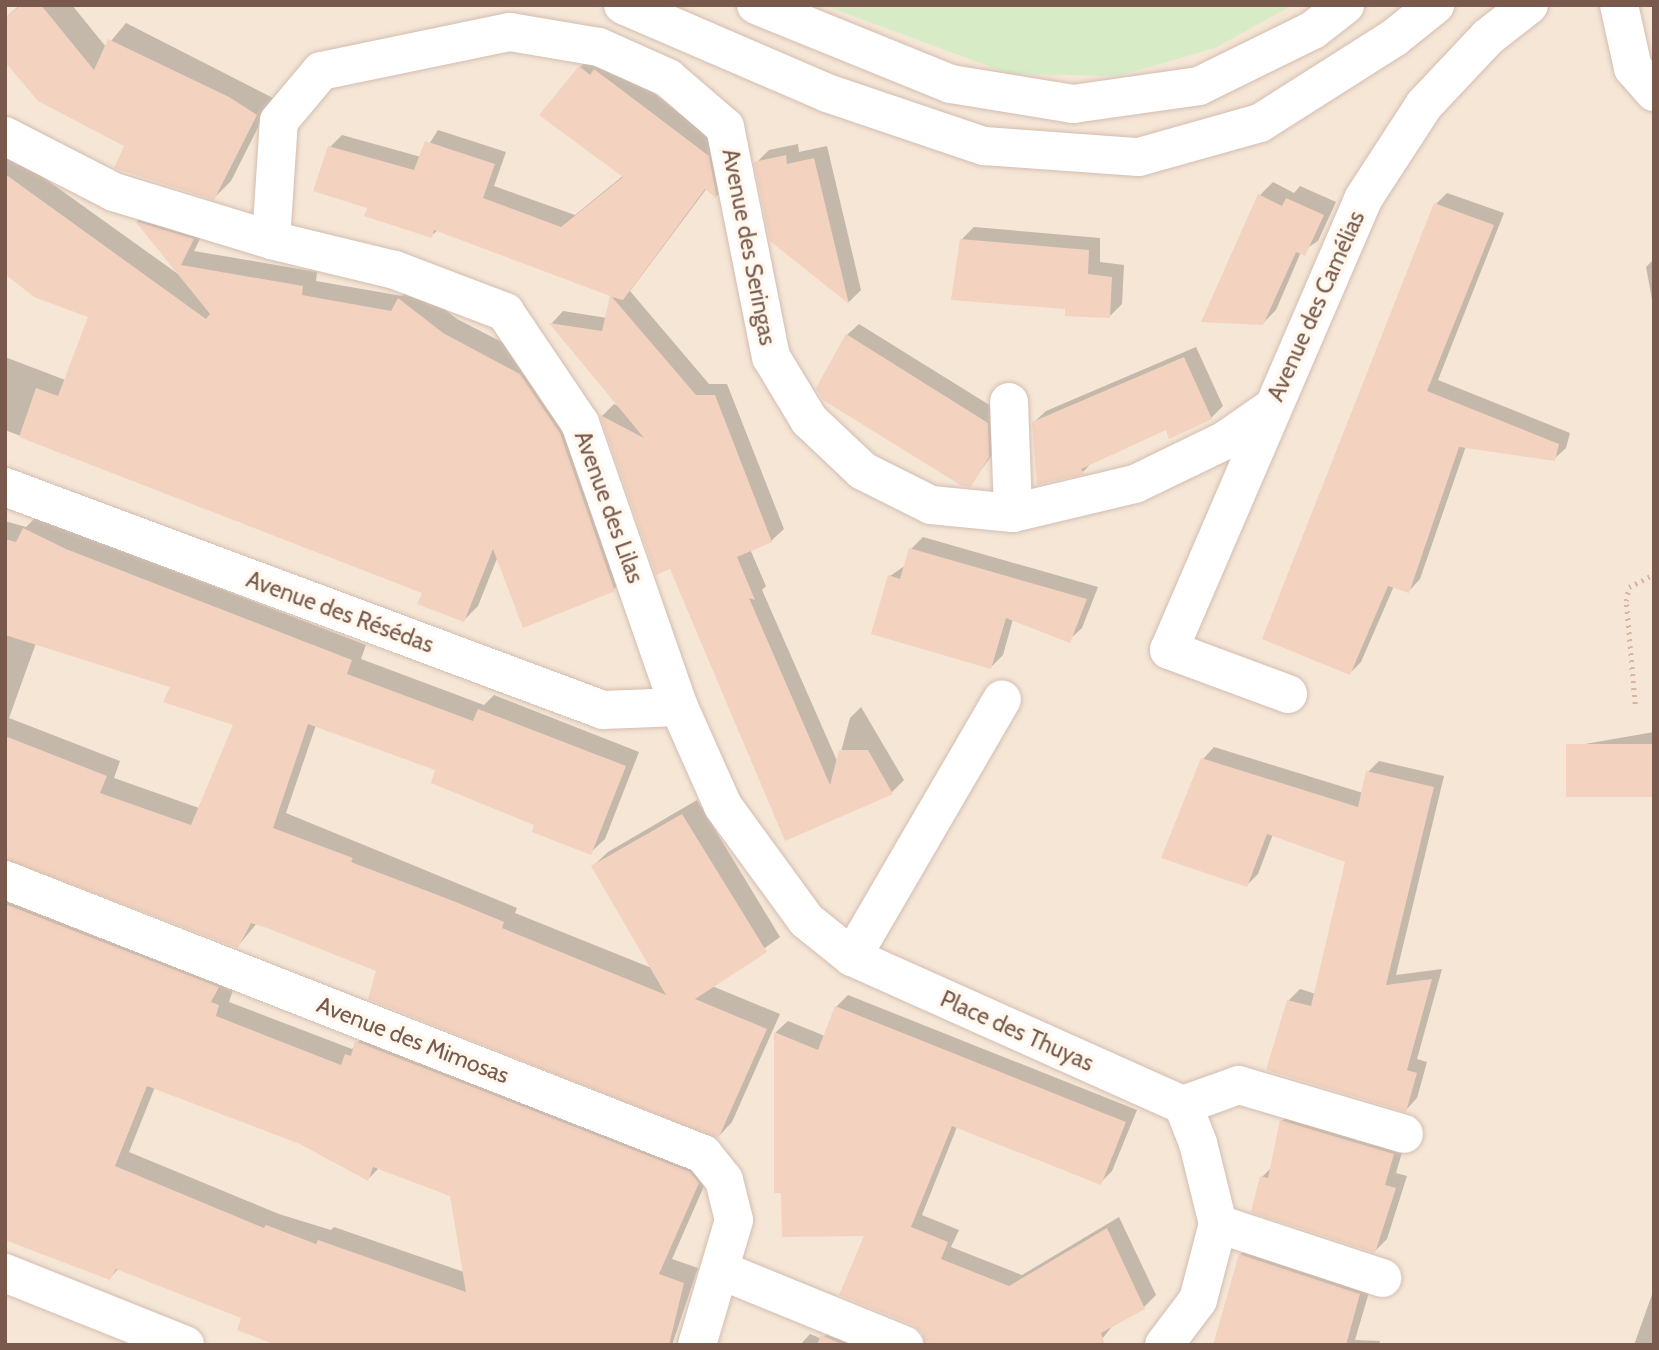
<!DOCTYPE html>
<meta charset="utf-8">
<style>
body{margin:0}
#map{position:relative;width:1659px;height:1350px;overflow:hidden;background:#fdf4e8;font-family:Cabin,sans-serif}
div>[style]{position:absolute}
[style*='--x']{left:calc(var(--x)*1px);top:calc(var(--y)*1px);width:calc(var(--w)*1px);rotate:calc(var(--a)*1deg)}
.residential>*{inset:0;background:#f5e6d6;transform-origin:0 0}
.green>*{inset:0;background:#d7ecc6}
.shadow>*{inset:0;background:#0003}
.building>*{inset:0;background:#f3d2bf;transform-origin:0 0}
.path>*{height:4.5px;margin-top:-2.25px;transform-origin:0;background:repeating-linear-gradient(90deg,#d9b5a1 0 2px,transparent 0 7px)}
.roads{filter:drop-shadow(0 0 2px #d3bdb0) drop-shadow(0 0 2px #d3bdb0)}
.street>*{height:38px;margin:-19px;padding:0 19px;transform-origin:19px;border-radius:19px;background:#fff}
.secondary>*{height:38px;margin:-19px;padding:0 19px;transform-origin:19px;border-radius:19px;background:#fff}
span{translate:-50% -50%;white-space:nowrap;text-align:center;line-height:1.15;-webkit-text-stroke:7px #fff8ef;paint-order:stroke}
.street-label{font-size:23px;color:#79594b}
.frame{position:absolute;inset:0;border:7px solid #79594b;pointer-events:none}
</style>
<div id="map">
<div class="residential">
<i style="left:5px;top:5px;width:1649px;height:1340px"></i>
</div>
<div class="green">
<i style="clip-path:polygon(823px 5px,1293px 5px,1215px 48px,1118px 76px,1010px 74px)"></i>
</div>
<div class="shadow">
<i style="clip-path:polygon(20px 5px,72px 5px,106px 47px,126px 23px,273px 98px,231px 181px,214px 198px,126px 145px,5px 18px)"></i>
<i style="clip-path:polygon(592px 55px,608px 58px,720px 144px,728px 185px,717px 196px,707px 188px,630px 291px,709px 384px,727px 384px,784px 529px,771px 541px,750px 549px,766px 586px,762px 590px,838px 763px,850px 718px,861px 707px,904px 780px,892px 792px,786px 838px,671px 567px,657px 572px,602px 416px,614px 404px,622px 408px,552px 323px,563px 311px,607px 318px,612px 295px,438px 230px,431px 236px,369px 207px,330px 147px,342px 135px,421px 157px,438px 130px,506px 152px,494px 186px,575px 215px,624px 175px,580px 67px)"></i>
<i style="clip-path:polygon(798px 144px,799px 152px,827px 146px,861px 290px,849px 302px,772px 240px,756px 163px,769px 150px)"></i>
<i style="clip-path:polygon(5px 150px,178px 274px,137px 221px,151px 208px,207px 225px,194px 251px,317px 272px,316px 281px,402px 296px,414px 285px,457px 319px,535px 359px,629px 575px,614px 589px,498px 556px,478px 606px,464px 620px,424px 592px,5px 430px,5px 357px,212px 436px,90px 316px,5px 272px)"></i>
<i style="clip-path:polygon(1273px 182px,1294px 193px,1300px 186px,1336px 202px,1318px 241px,1301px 252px,1276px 310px,1263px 323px,1204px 321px,1260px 195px)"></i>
<i style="clip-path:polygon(1447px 193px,1504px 213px,1438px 380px,1570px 433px,1566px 448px,1554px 459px,1466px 446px,1420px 579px,1409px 591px,1394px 586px,1361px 662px,1350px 673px,1436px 204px)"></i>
<i style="clip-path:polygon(974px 227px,1100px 238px,1100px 262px,1124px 265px,1122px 304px,1109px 317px,1066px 307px,961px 240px)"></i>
<i style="clip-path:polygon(1654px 259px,1654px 310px,1646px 267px)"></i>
<i style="clip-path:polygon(859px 324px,999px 411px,1000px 444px,970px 485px,847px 335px)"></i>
<i style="clip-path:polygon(1196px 347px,1223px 406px,1211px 418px,1166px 427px,1094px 460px,1083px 472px,1033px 423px,1046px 411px)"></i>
<i style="clip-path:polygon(evenodd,39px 514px,81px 535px,366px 645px,361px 659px,484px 705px,494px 695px,639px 752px,605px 839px,590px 853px,437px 769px,316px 725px,286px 813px,517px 908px,515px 913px,654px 969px,593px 866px,608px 852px,697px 800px,780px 937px,712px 986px,780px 1014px,732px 1122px,718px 1137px,378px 970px,257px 923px,238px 946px,5px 859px,5px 521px,26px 527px,39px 514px,36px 643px,173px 686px,236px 724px,199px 808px,114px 778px,120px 761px,9px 718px,36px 643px)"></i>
<i style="clip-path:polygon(923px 537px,1098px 587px,1082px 628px,1069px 640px,1013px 619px,1003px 655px,990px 668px,890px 576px,906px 565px,911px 549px)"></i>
<i style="clip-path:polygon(1654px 732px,1654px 795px,1569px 760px,1585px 744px)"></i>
<i style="clip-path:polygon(1214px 747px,1363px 793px,1368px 772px,1379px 761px,1444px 776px,1396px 975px,1442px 969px,1417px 1059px,1427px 1062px,1417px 1098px,1406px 1110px,1288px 1001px,1300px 989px,1316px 994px,1347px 861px,1273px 834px,1258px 874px,1247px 885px,1203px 759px)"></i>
<i style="clip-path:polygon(evenodd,5px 878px,232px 973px,225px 988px,233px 990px,229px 1002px,352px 1049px,371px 1027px,712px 1168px,672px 1259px,698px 1268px,672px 1345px,281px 1345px,243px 1317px,119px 1268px,110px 1278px,5px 1238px,5px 878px,155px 1087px,300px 1143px,368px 1179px,379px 1168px,451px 1195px,464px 1272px,334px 1227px,331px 1230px,279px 1214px,129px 1152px,155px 1087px)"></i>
<i style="clip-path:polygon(848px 995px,1137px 1110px,1112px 1171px,1100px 1183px,957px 1127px,922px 1215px,959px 1230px,951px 1247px,1022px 1275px,1119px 1217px,1156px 1295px,1144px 1307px,1114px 1324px,1102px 1339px,923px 1331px,867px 1234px,776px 1191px,776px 1032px,788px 1021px,825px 1036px,836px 1007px)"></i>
<i style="clip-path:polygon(1294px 1109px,1405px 1142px,1396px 1173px,1407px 1176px,1387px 1239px,1375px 1251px,1262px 1177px,1272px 1167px,1282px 1121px)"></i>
<i style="clip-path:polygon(1253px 1242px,1372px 1282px,1355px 1340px,1380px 1341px,1379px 1345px,1221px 1345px,1240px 1255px)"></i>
<i style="clip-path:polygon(1654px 1289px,1654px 1345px,1634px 1345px)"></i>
<i style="clip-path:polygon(835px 1324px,886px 1345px,800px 1345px,810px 1334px,822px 1339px)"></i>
</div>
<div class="building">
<i style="clip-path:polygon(21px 5px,41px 5px,94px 70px,108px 39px,229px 97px,257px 115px,214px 200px,114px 168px,124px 146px,38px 101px,5px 62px,5px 18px)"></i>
<i style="clip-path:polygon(579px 66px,590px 75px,594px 69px,709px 156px,717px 199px,705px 189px,623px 300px,612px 297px,696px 395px,715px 395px,772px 542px,737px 557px,755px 600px,749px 598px,830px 785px,839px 750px,868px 750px,893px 794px,785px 841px,670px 569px,656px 575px,600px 415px,644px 438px,549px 323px,602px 331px,610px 296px,434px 230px,432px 238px,364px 216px,367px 208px,313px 191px,328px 146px,414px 170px,425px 141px,495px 164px,483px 198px,561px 227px,623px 177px,539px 115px)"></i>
<i style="clip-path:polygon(786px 155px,787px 164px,814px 158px,849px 304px,770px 241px,754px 162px)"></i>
<i style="clip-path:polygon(5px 174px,206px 319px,210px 314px,135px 221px,194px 239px,181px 265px,303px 286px,302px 295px,391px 311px,398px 298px,443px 333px,520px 374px,560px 433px,615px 591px,523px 628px,493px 549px,464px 622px,417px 604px,422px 593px,19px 437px,36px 388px,58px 396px,88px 317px,34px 297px,5px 274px)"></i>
<i style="clip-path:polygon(1258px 194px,1282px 206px,1286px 198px,1324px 215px,1305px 256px,1296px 252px,1263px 325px,1201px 322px)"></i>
<i style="clip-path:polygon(1434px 203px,1494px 225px,1427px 391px,1559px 444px,1555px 461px,1459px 447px,1409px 593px,1388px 586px,1350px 675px,1262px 639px)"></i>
<i style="clip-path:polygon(960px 239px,1089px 250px,1088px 274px,1112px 277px,1110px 318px,1065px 316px,1065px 309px,951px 300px)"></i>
<i style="clip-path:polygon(846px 334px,988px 423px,989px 457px,971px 487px,962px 486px,823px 400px,816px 388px)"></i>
<i style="clip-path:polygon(1184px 357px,1212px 419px,1169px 439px,1166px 430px,1081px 469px,1084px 474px,1037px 485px,1032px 422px)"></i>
<i style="clip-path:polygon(23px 528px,66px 549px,352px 660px,347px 674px,473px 721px,478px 709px,626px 766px,591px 855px,532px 832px,534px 825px,431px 783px,435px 770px,308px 724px,273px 828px,353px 858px,351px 862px,456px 902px,504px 922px,502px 928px,666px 995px,591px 866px,682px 814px,767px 952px,695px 999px,767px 1029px,718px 1139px,368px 999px,376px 971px,267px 928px,251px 923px,238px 948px,5px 859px,5px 736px,107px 776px,100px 793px,191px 825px,233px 725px,163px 702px,170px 687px,5px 635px,5px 539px,16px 542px)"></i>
<i style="clip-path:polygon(909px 548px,1087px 599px,1070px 643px,1006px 618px,991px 669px,871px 634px,888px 575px,900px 579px)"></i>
<i style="left:1654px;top:744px;width:53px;height:88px;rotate:90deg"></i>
<i style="clip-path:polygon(1201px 758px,1358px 807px,1366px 771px,1434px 787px,1386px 985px,1432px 979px,1407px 1070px,1417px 1073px,1406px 1112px,1266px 1070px,1287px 1000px,1311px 1006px,1345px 862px,1267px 834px,1247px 887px,1161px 858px)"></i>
<i style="clip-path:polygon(evenodd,5px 904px,219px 987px,211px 1002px,219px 1005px,216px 1016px,341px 1065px,345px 1054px,351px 1056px,355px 1041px,690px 1172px,699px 1183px,659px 1274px,684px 1283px,669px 1345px,276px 1345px,237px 1330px,241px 1318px,116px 1269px,110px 1280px,5px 1240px,5px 904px,147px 1086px,300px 1144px,368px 1181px,373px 1167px,450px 1196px,466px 1292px,318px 1240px,316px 1244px,266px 1225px,264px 1228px,115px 1166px,147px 1086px)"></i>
<i style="clip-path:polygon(835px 1006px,1126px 1122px,1101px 1185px,952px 1126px,911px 1227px,948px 1242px,941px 1259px,1009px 1286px,1107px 1228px,1145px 1309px,1101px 1333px,1105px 1345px,925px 1345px,922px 1332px,913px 1325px,839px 1295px,864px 1236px,782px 1237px,781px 1193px,774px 1193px,774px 1032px,818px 1050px)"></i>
<i style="clip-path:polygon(1280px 1120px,1394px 1154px,1385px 1185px,1396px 1188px,1375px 1253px,1251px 1212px,1260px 1176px,1268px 1178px)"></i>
<i style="clip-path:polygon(1239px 1254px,1360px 1294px,1346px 1345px,1213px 1345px)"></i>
<i style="clip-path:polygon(821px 1335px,845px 1345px,817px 1345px)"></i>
</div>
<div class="path">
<i style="--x:1635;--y:704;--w:103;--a:-95"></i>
<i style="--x:1626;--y:601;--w:14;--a:-78"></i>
<i style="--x:1629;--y:587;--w:28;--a:-27"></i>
</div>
<div class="roads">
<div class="street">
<i style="--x:1619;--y:5;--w:65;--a:77.5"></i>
<i style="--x:1633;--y:68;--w:32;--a:49"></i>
<i style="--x:5;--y:136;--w:123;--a:27.2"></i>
<i style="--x:114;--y:192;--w:164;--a:17"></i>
<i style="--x:271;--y:240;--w:128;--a:13.6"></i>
<i style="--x:395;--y:270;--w:118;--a:20.9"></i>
<i style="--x:505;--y:312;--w:134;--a:56"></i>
<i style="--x:580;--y:423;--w:301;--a:70.8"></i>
<i style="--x:679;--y:707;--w:108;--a:66"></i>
<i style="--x:723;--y:806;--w:141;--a:53.9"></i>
<i style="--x:806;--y:920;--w:59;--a:38.8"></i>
<i style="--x:852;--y:957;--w:363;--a:24.1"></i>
<i style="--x:271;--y:240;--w:119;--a:-86.2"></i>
<i style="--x:279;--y:121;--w:65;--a:-50"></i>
<i style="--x:321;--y:71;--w:193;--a:-11.7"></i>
<i style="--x:510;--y:32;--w:90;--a:9.6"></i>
<i style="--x:599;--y:47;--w:76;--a:24.2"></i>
<i style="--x:668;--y:78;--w:75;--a:40.7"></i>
<i style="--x:725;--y:127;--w:235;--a:78.7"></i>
<i style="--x:771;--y:357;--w:74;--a:58.9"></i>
<i style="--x:809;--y:420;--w:74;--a:43.4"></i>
<i style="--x:863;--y:471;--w:76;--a:26.6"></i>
<i style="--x:931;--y:505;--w:82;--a:5.6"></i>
<i style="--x:1013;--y:513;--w:125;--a:-13.4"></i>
<i style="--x:1135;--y:484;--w:99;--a:-25.8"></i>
<i style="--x:1224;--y:441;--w:56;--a:-34.8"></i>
<i style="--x:1009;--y:402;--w:111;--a:87.9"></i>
<i style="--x:5;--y:487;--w:638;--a:20.45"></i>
<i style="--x:603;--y:710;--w:76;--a:-2.3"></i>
<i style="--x:1288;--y:694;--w:127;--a:-159.7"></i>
<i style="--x:1169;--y:650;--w:491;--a:-66.7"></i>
<i style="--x:1363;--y:199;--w:112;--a:-57"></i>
<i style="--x:1424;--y:105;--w:93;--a:-46.7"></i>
<i style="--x:1488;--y:37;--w:52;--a:-38"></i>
<i style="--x:5;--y:880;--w:750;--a:21.43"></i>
<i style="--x:703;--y:1154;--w:33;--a:51"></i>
<i style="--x:724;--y:1180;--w:41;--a:76"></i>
<i style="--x:734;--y:1220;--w:130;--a:106.5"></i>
<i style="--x:852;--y:957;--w:298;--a:-59.8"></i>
<i style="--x:1183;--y:1105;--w:59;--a:-19.7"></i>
<i style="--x:1239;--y:1085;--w:172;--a:16.5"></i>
<i style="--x:1218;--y:1224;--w:173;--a:18.2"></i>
<i style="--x:720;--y:1270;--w:199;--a:22.2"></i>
<i style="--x:5;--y:1273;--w:194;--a:21.8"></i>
<i style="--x:1164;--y:1345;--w:56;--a:-52.9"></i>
<i style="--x:1198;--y:1300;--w:79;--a:-75.3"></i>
<i style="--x:1218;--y:1224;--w:83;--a:-103.9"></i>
<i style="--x:1198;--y:1143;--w:41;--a:-111.5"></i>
</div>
<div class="secondary">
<i style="--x:623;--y:5;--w:222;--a:23.3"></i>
<i style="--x:827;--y:93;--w:166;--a:18.7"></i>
<i style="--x:984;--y:146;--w:155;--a:4.1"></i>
<i style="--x:1139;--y:157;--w:126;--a:-15.7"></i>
<i style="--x:1260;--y:123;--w:159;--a:-32.4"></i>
<i style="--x:1394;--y:38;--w:53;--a:-38.8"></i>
<i style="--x:756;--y:5;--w:210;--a:22.1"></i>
<i style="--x:951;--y:84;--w:124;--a:9.3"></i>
<i style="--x:1073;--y:104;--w:127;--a:-8.1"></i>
<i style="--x:1199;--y:86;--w:127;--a:-26.2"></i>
<i style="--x:1313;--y:30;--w:41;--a:-38"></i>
</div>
</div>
<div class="street-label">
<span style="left:749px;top:247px;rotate:79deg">Avenue des Seringas</span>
<span style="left:1316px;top:306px;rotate:-66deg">Avenue des Camélias</span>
<span style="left:609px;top:507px;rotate:70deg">Avenue des Lilas</span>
<span style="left:340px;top:612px;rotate:20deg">Avenue des Résédas</span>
<span style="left:1017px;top:1031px;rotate:24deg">Place des Thuyas</span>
<span style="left:413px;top:1040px;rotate:21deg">Avenue des Mimosas</span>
</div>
<div class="frame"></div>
</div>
